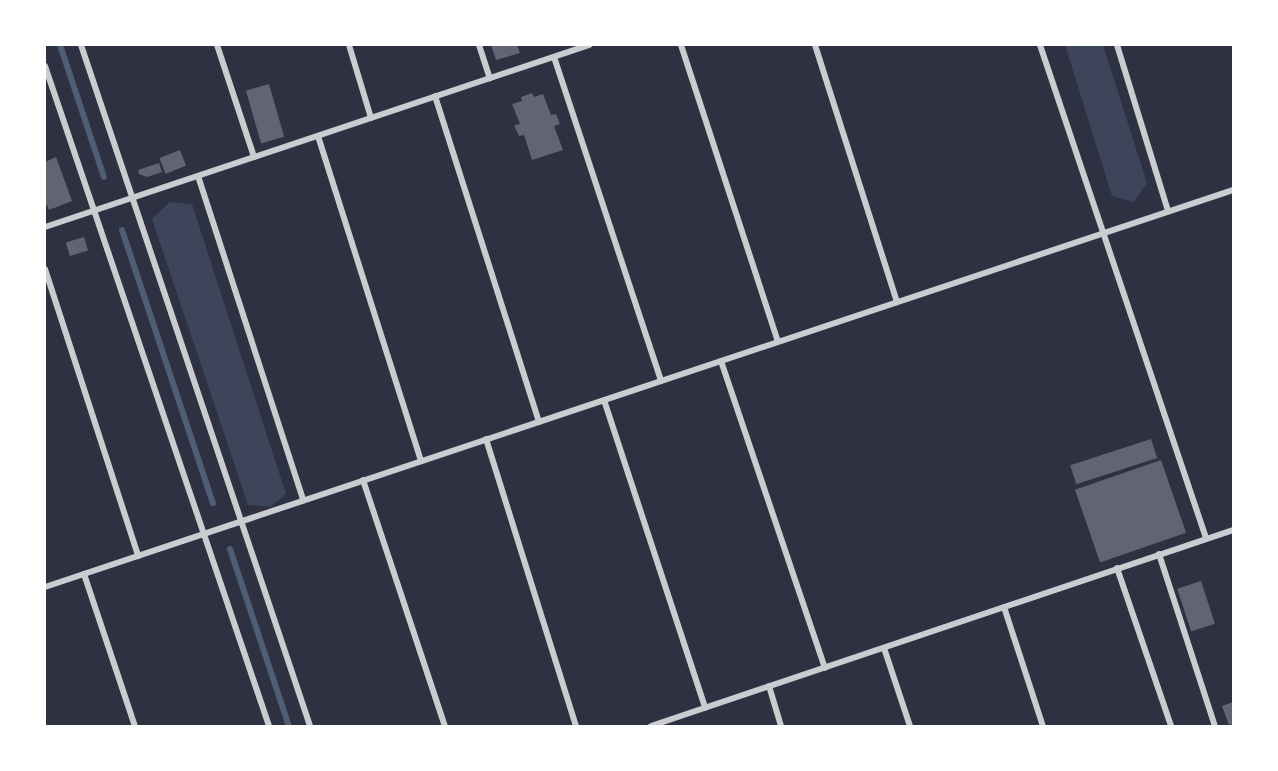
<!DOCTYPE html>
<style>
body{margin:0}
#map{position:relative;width:1278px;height:771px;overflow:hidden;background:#2d3142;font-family:"Work Sans",sans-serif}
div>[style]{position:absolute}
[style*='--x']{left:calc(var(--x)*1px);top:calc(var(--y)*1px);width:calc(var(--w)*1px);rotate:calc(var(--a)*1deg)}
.green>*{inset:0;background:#3c4559}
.stream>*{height:6px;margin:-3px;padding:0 3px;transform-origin:3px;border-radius:3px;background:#4f5d75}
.building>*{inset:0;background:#626471;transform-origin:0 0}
.minor>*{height:6px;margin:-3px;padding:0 3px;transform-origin:3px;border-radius:3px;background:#caccd0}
span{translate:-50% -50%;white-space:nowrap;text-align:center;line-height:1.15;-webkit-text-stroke:4.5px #fff;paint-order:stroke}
.frame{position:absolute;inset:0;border:46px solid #fff;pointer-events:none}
</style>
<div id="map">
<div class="green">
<i style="clip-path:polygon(1065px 45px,1103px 45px,1147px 183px,1134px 202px,1112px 196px)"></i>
<i style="clip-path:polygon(170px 202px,192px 204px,286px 494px,270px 507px,248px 505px,152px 219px)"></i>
</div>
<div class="stream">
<i style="--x:60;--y:45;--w:139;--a:71.6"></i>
<i style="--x:122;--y:230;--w:288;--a:71.6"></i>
<i style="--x:230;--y:549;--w:187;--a:71.6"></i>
</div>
<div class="building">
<i style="clip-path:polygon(491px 45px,517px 45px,520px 53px,496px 60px)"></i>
<i style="left:269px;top:84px;width:55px;height:24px;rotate:74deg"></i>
<i style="clip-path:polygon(532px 93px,534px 97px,543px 94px,551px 115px,556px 114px,560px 124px,554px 126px,563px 150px,532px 160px,524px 135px,519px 136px,514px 125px,520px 124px,512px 104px,522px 101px,521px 97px)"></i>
<i style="left:180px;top:150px;width:17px;height:22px;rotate:69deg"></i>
<i style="clip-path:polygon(56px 157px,72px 201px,49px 210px,45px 201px,45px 162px)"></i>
<i style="clip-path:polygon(159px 163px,162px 172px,147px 177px,139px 174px,138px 170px)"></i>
<i style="left:84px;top:237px;width:14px;height:19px;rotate:73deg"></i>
<i style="left:1151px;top:439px;width:20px;height:85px;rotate:72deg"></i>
<i style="left:1161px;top:460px;width:77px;height:91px;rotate:71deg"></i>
<i style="left:1201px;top:581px;width:45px;height:25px;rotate:72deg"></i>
<i style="clip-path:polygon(1233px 702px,1233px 724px,1229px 725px,1222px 706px)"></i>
</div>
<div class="minor">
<i style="--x:81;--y:45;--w:718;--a:71.41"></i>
<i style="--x:217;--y:45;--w:118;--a:71.7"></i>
<i style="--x:349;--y:45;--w:76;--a:73.2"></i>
<i style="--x:479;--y:45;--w:35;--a:72"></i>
<i style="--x:681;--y:45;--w:312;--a:71.9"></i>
<i style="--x:815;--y:45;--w:270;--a:72.3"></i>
<i style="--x:1040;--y:45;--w:520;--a:71.39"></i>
<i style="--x:1117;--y:45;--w:174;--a:72.9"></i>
<i style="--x:554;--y:57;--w:341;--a:71.7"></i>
<i style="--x:45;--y:66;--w:697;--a:71.25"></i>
<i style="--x:435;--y:96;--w:342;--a:72.3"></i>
<i style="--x:318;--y:136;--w:341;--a:72.4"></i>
<i style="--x:198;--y:176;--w:341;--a:72"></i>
<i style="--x:45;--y:227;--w:574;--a:-18.5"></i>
<i style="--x:45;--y:269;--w:302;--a:72"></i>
<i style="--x:721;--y:361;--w:324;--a:71.3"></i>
<i style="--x:604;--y:400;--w:324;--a:71.8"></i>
<i style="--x:486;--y:439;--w:301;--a:72.6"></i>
<i style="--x:363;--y:480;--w:259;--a:71.6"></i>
<i style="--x:1159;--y:554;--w:181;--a:72"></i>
<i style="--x:1117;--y:568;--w:167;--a:71.1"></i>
<i style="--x:84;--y:574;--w:160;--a:71.5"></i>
<i style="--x:45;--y:587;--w:1253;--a:-18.48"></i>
<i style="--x:1004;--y:607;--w:125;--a:71.9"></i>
<i style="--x:884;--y:648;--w:82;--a:71.6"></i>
<i style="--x:769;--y:686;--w:42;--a:73.3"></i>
<i style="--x:651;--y:726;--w:614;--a:-18.61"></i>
</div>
<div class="frame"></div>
</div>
